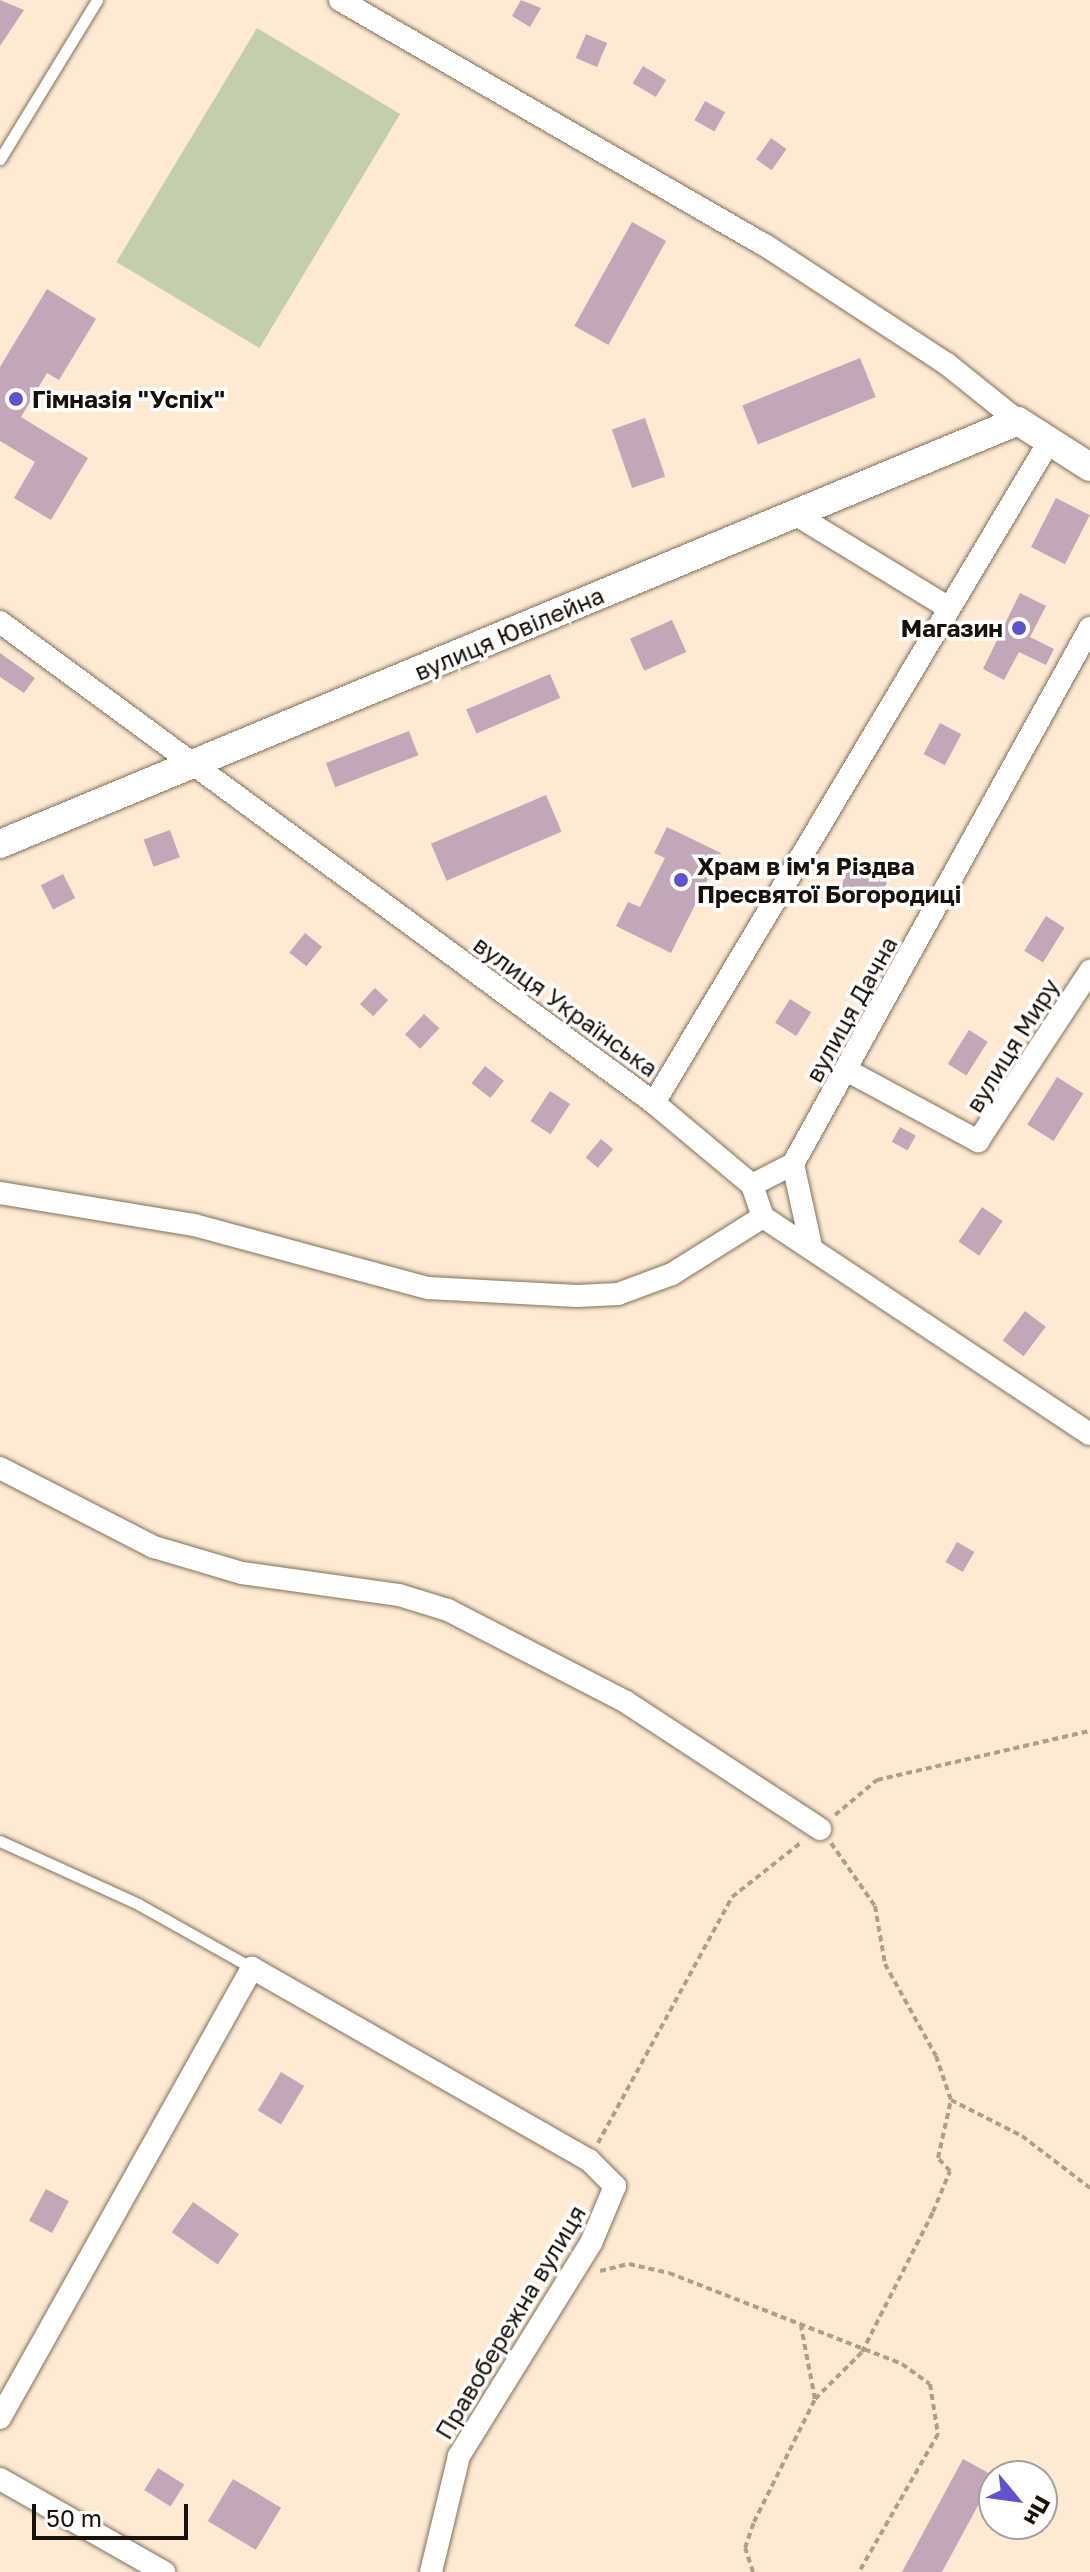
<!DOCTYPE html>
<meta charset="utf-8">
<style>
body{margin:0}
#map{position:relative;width:1090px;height:2572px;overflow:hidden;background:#feead3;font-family:"Golos Text",sans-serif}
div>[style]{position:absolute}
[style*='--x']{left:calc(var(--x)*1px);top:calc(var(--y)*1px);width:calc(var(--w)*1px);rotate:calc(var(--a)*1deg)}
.green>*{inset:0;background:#c2ceac;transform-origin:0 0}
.building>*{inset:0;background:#c1a7b8;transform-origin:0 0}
.path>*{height:4px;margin-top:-2px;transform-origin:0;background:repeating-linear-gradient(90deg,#ae9f8d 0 6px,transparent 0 10px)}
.roads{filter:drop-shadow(0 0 2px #81705b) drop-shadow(0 0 2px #81705b)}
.service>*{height:11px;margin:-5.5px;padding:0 5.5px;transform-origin:5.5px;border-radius:5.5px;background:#fff}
.minor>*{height:22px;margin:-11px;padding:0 11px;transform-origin:11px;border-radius:11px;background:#fff}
.tertiary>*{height:28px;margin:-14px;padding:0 14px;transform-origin:14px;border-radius:14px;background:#fff}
.dots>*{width:22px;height:22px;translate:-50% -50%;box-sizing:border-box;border:4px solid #fff;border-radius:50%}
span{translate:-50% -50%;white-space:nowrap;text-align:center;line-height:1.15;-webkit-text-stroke:7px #fff;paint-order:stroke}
.poi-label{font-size:24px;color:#19120a;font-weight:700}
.left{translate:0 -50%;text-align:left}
.right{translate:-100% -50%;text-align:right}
.street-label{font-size:24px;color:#19120a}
.north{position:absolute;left:978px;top:2460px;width:80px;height:80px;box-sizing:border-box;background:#fff;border:2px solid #a3a09d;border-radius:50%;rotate:119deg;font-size:22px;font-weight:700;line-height:32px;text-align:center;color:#19120a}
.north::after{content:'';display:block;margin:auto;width:28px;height:36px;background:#6053cc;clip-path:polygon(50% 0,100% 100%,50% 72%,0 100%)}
.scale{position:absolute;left:32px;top:2504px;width:156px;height:36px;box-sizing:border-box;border:4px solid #19120a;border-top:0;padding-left:10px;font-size:24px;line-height:28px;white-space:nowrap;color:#19120a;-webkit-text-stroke:6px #fff;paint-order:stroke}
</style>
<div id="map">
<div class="green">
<i style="left:257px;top:28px;width:167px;height:273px;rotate:31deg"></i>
</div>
<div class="building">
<i style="clip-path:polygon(0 0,24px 10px,0 46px)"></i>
<i style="clip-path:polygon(521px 0,541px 8px,530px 27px,512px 16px)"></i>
<i style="left:586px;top:34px;width:23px;height:26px;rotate:23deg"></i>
<i style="left:643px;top:66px;width:27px;height:20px;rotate:31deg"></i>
<i style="left:705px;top:101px;width:23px;height:22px;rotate:29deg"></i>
<i style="left:771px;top:138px;width:19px;height:26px;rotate:35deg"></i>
<i style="left:632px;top:222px;width:39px;height:119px;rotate:29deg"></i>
<i style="clip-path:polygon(47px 289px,96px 319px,59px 380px,47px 373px,21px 417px,88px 458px,51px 520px,14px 498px,35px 462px,0 441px,0 367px)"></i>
<i style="left:860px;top:358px;width:42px;height:127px;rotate:68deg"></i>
<i style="left:645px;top:418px;width:62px;height:35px;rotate:71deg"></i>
<i style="left:1056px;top:498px;width:38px;height:55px;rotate:27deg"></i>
<i style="clip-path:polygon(1020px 593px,1046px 606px,1030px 637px,1054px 649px,1046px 665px,1019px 652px,1004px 680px,983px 669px)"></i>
<i style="left:672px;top:620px;width:35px;height:46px;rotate:66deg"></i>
<i style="clip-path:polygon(0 653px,35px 678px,24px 693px,0 677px)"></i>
<i style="left:550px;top:674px;width:26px;height:91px;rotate:67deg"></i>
<i style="left:940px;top:723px;width:24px;height:35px;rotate:28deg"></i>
<i style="left:409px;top:731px;width:26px;height:89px;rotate:69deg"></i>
<i style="left:546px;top:795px;width:40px;height:125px;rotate:67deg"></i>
<i style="clip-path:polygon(667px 827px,721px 853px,671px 953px,616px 926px,628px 902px,640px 907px,665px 858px,654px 853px)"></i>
<i style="left:170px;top:830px;width:29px;height:28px;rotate:70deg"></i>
<i style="left:852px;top:859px;width:41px;height:31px;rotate:22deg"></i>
<i style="left:63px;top:874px;width:27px;height:25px;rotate:63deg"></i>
<i style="left:1046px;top:916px;width:22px;height:41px;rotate:32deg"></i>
<i style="left:305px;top:933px;width:22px;height:25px;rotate:39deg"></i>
<i style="left:375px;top:988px;width:18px;height:22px;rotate:43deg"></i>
<i style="left:790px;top:999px;width:25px;height:28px;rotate:32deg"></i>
<i style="left:424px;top:1014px;width:21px;height:28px;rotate:43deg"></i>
<i style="left:969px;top:1030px;width:22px;height:40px;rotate:32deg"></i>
<i style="left:485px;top:1066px;width:24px;height:22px;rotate:38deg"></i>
<i style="left:1057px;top:1077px;width:31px;height:56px;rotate:32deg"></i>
<i style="left:550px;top:1091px;width:24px;height:36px;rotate:33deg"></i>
<i style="left:900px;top:1127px;width:18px;height:17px;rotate:29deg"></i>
<i style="left:601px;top:1139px;width:16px;height:24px;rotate:40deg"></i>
<i style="left:982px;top:1207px;width:25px;height:42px;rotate:34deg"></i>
<i style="left:1025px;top:1311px;width:26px;height:37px;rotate:37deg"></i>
<i style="left:957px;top:1542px;width:20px;height:23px;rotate:30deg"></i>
<i style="left:281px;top:2072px;width:27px;height:45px;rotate:31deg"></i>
<i style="left:46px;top:2189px;width:26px;height:36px;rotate:28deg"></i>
<i style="left:193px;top:2202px;width:56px;height:37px;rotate:35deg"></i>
<i style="clip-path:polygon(963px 2459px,994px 2476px,942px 2572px,902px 2572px)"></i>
<i style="left:158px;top:2468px;width:31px;height:26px;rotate:32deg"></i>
<i style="left:233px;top:2479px;width:56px;height:49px;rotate:31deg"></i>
</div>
<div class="path">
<i style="--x:835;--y:1815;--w:55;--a:-39.8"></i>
<i style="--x:877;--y:1780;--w:219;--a:-13"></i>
<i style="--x:831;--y:1843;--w:77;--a:55.1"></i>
<i style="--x:875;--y:1906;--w:59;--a:80.2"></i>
<i style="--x:885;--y:1964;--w:105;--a:61"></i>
<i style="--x:936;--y:2056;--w:46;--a:71.2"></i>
<i style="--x:951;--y:2100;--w:80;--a:26.9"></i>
<i style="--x:1022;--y:2136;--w:86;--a:37.4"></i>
<i style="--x:598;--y:2143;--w:280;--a:-61.4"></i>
<i style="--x:732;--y:1897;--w:90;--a:-38.3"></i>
<i style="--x:600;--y:2271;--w:30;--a:-14"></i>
<i style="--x:629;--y:2264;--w:41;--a:12.7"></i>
<i style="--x:669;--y:2273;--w:250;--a:21.3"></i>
<i style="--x:902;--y:2364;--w:34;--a:36"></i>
<i style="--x:930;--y:2384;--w:51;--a:80.9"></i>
<i style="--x:938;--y:2434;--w:159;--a:119.8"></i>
<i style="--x:815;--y:2399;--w:66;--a:-45"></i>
<i style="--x:862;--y:2352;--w:157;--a:-63.1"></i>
<i style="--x:933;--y:2212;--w:44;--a:-67.5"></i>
<i style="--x:950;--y:2171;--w:18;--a:-133"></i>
<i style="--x:938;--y:2158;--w:59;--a:-77.4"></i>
<i style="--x:753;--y:2572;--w:25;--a:-108"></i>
<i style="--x:745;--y:2548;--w:28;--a:-71"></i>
<i style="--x:754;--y:2522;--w:137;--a:-63.6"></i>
<i style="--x:815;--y:2399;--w:74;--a:-100.9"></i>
</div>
<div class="roads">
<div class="service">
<i style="--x:0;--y:159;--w:186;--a:-58.6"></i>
<i style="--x:0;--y:1841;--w:152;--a:24.5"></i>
<i style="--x:138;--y:1904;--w:131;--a:29.3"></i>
</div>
<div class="minor">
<i style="--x:340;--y:0;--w:491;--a:30"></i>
<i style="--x:765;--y:245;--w:217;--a:33.2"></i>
<i style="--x:947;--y:364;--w:91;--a:38.8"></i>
<i style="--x:795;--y:514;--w:180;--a:31.4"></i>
<i style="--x:0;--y:622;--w:812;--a:36.33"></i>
<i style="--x:654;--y:1103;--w:128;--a:39.9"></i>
<i style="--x:752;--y:1185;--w:34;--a:71"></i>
<i style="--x:763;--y:1217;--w:392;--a:33.6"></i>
<i style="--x:848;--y:1071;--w:148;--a:28.3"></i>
<i style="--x:978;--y:1141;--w:204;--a:-56.6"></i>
<i style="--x:654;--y:1103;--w:766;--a:-59.15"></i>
<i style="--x:793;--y:1164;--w:84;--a:77.6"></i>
<i style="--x:752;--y:1185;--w:46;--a:-27.1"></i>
<i style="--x:793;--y:1164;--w:613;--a:-61.01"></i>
<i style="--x:0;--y:1193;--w:197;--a:9.4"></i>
<i style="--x:194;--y:1225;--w:242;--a:15.1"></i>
<i style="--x:428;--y:1288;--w:149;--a:3.1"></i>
<i style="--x:577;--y:1296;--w:41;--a:-2.8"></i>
<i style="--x:618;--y:1294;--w:58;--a:-20.3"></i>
<i style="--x:672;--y:1274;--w:107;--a:-32.1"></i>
<i style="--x:0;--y:1468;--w:173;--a:27.2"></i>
<i style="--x:154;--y:1547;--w:92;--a:16.5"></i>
<i style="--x:242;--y:1573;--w:159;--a:8"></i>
<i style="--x:399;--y:1595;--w:51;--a:17"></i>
<i style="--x:448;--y:1610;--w:200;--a:27.3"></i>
<i style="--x:626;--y:1702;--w:232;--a:33.2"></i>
<i style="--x:0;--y:2418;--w:516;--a:-60.75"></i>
<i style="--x:252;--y:1968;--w:388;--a:29.7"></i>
<i style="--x:589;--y:2160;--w:37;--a:45"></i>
<i style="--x:615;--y:2186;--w:62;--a:112.8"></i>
<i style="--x:591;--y:2243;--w:251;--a:121.8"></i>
<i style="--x:459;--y:2456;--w:119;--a:103.6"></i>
<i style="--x:0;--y:2479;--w:189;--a:29.6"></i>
</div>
<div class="tertiary">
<i style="--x:0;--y:844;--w:1102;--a:-22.56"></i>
<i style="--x:1018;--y:421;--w:85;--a:32.6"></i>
</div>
</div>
<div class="dots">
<i style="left:16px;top:399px;background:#6053cc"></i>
<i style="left:1019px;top:628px;background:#6053cc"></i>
<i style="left:681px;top:880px;background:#6053cc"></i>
</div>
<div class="poi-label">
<span class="left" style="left:32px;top:399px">Гімназія "Успіх"</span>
<span class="right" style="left:1003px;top:628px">Магазин</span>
<span class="left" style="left:697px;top:880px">Храм в ім'я Різдва<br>Пресвятої Богородиці</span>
</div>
<div class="street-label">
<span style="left:509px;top:633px;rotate:-23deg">вулиця Ювілейна</span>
<span style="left:566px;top:1006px;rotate:36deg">вулиця Українська</span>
<span style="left:851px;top:1009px;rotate:-61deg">вулиця Дачна</span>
<span style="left:1012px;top:1045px;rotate:-58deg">вулиця Миру</span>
<span style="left:510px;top:2322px;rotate:-59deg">Правобережна вулиця</span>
</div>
<div class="north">Пн</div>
<div class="scale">50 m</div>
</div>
